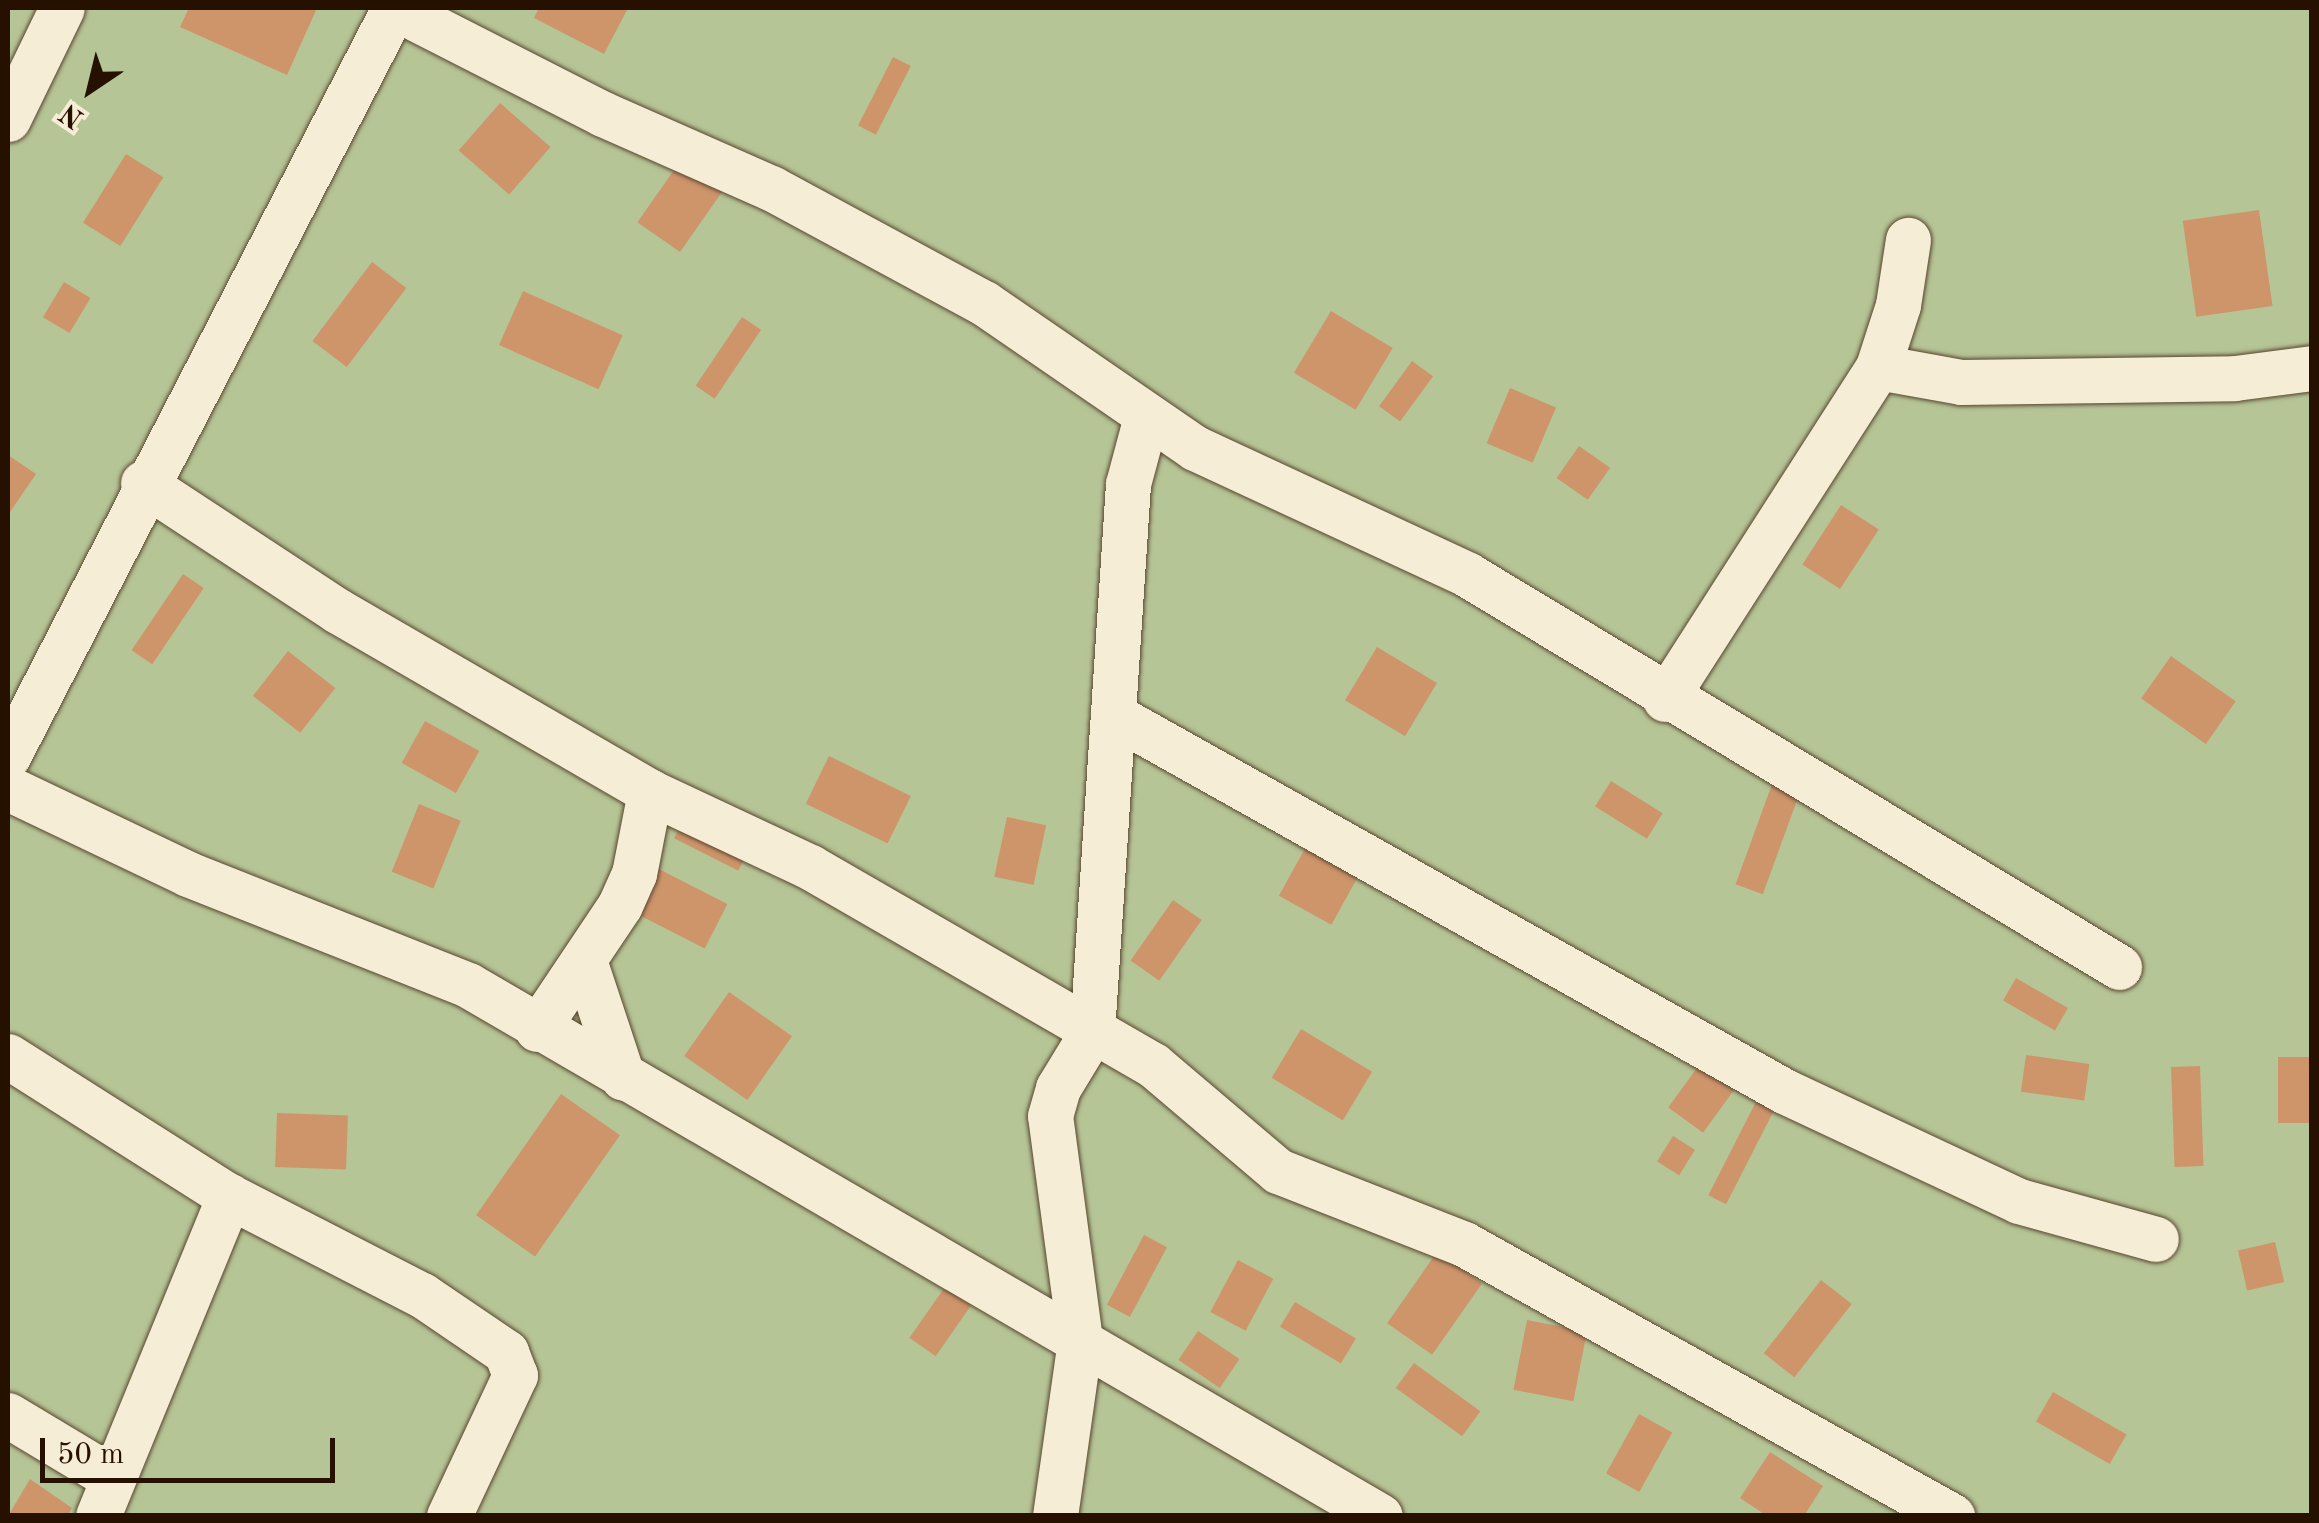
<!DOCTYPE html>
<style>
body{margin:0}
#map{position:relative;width:2319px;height:1523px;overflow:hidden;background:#f1e4c0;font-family:"Old Standard TT",serif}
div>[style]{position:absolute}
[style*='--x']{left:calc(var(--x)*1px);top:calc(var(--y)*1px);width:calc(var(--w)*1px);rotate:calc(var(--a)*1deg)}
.green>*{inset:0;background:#b6c596;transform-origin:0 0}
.building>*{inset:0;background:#ce956b;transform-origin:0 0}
.roads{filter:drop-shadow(0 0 2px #594530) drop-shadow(0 0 2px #594530)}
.minor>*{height:45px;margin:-22.5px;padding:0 22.5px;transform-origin:22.5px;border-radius:22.5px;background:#f6edd6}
span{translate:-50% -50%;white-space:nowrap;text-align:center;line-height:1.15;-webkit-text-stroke:8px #f6edd6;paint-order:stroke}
.frame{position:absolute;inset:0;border:10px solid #261000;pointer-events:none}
.north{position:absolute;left:40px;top:40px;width:100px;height:100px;-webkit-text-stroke:8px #f6edd6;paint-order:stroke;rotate:215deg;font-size:28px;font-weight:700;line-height:40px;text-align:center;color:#261000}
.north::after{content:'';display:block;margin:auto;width:35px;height:45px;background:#261000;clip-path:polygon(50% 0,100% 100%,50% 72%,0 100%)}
.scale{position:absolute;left:40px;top:1438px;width:295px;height:45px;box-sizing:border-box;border:5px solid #261000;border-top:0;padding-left:12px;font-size:30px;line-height:35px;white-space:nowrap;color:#261000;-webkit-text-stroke:8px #f6edd6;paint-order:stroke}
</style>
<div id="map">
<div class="green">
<i style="left:8px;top:8px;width:2303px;height:1507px"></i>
</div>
<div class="building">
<i style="clip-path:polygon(189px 8px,317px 8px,287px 75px,180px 27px)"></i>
<i style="clip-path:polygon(539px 8px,628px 8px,604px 54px,534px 18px)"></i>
<i style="left:893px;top:57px;width:20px;height:77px;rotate:27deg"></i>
<i style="left:500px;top:103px;width:67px;height:63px;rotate:41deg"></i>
<i style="left:126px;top:154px;width:44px;height:81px;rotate:32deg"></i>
<i style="left:681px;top:160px;width:52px;height:76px;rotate:35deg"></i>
<i style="left:2259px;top:210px;width:97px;height:77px;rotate:82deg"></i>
<i style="left:372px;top:262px;width:43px;height:99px;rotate:37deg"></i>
<i style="left:64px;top:282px;width:31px;height:41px;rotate:31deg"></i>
<i style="left:523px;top:291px;width:109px;height:59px;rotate:24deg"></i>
<i style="left:1331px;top:311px;width:72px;height:72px;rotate:31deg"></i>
<i style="left:742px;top:317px;width:23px;height:83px;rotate:34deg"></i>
<i style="left:1412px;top:361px;width:26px;height:56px;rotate:36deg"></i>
<i style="left:1510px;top:388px;width:50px;height:60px;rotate:23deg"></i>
<i style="left:1579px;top:446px;width:38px;height:39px;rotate:35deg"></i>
<i style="clip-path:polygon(8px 455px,36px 474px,8px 515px)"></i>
<i style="left:1841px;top:505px;width:45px;height:71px;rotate:33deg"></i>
<i style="left:183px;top:574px;width:25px;height:92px;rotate:34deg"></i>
<i style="left:1377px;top:647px;width:70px;height:62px;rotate:31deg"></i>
<i style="left:288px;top:651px;width:60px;height:57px;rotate:38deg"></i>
<i style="left:2171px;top:656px;width:79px;height:52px;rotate:35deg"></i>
<i style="left:425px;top:721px;width:62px;height:48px;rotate:29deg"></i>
<i style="left:829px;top:756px;width:91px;height:53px;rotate:26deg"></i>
<i style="left:1779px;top:765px;width:29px;height:127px;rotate:20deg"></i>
<i style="left:1611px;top:781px;width:61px;height:30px;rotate:32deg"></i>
<i style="left:419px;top:804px;width:45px;height:73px;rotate:22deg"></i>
<i style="left:690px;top:807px;width:72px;height:35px;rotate:27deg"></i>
<i style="left:1007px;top:817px;width:40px;height:61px;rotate:12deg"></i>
<i style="left:1307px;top:845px;width:60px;height:58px;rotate:29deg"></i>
<i style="left:641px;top:860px;width:97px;height:50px;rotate:27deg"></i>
<i style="left:1173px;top:900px;width:35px;height:74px;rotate:35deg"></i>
<i style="left:2016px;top:978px;width:60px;height:26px;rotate:30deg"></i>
<i style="left:729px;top:992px;width:77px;height:78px;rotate:35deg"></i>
<i style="left:1301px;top:1029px;width:83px;height:57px;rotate:31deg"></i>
<i style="left:1707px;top:1054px;width:43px;height:66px;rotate:36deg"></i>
<i style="left:2026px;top:1055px;width:64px;height:37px;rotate:8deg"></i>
<i style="left:2312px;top:1057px;width:66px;height:34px;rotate:90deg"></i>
<i style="left:2200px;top:1066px;width:100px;height:29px;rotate:88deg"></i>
<i style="left:1766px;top:1082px;width:20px;height:127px;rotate:27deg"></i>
<i style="left:561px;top:1094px;width:72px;height:148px;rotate:35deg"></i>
<i style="left:277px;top:1113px;width:71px;height:54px;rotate:2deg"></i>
<i style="left:1673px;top:1136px;width:26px;height:30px;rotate:32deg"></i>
<i style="left:1144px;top:1235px;width:26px;height:79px;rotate:28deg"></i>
<i style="left:2275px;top:1242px;width:41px;height:38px;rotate:77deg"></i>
<i style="left:1437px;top:1252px;width:55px;height:87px;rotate:35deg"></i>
<i style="left:1238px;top:1260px;width:40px;height:59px;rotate:28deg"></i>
<i style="left:1821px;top:1280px;width:39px;height:93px;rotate:38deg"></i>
<i style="left:945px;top:1287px;width:32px;height:62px;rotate:35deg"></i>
<i style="left:1295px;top:1302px;width:71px;height:29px;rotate:31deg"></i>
<i style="left:1527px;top:1320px;width:61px;height:71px;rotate:11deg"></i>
<i style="left:1198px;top:1331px;width:50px;height:35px;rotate:34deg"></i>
<i style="left:1414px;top:1363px;width:82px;height:31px;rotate:36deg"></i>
<i style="left:2053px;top:1392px;width:85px;height:34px;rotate:30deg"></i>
<i style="left:1639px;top:1414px;width:38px;height:68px;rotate:29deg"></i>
<i style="clip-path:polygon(1770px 1452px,1823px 1486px,1804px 1516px,1767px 1516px,1740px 1498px)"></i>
<i style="clip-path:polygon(30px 1479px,72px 1508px,67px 1516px,8px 1516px)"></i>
</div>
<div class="roads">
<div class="minor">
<i style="--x:395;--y:8;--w:233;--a:27"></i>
<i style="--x:603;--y:114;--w:184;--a:23.8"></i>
<i style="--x:771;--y:188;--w:242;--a:28.4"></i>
<i style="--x:984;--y:303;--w:256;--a:34.5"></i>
<i style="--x:1195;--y:448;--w:301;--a:24.9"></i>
<i style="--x:1468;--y:575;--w:760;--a:31.05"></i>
<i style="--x:8;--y:119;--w:123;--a:-64.1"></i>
<i style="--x:1878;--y:367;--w:84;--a:10.2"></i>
<i style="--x:1961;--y:382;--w:274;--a:-0.8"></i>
<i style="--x:2235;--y:378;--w:78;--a:-7.4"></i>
<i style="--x:143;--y:483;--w:233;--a:33.3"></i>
<i style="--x:338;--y:611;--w:361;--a:30.1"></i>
<i style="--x:650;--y:792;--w:177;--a:25.1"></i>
<i style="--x:810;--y:867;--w:396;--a:30"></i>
<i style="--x:1153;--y:1065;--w:164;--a:40.3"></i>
<i style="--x:1278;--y:1171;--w:200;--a:21.4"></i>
<i style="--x:1464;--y:1244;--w:559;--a:29.13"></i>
<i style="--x:1665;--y:699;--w:394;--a:-57.3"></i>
<i style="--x:1878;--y:367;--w:65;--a:-72.1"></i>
<i style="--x:1898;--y:305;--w:66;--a:-81.3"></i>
<i style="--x:1113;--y:715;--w:769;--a:29.26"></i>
<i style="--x:1784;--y:1091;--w:259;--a:25.1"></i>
<i style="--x:2019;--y:1201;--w:142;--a:15.5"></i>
<i style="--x:8;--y:756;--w:842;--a:-62.7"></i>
<i style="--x:8;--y:788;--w:199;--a:25.5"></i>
<i style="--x:188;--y:874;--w:301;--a:21.6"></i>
<i style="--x:468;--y:985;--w:1055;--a:30.21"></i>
<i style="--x:584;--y:960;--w:124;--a:71.7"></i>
<i style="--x:537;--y:1029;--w:149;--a:-56.2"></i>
<i style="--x:620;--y:905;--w:34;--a:-66"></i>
<i style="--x:634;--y:874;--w:84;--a:-79"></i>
<i style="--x:8;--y:1056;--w:262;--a:32.4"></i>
<i style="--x:229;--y:1196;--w:217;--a:27.2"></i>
<i style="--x:422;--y:1295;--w:102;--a:34.2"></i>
<i style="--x:506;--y:1352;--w:25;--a:69"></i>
<i style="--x:515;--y:1375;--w:156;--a:115.1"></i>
<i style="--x:8;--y:1415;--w:122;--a:31"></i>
<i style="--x:98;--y:1516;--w:346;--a:-67.7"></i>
<i style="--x:1055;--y:1516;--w:178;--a:-81.9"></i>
<i style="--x:1080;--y:1340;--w:226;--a:-97.6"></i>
<i style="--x:1050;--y:1116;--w:29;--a:-74"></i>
<i style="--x:1058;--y:1088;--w:66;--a:-58.7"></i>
<i style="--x:1092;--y:1032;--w:549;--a:-86.24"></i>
<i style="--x:1128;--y:484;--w:69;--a:-75"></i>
</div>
</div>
<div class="frame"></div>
<div class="north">N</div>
<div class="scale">50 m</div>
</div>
